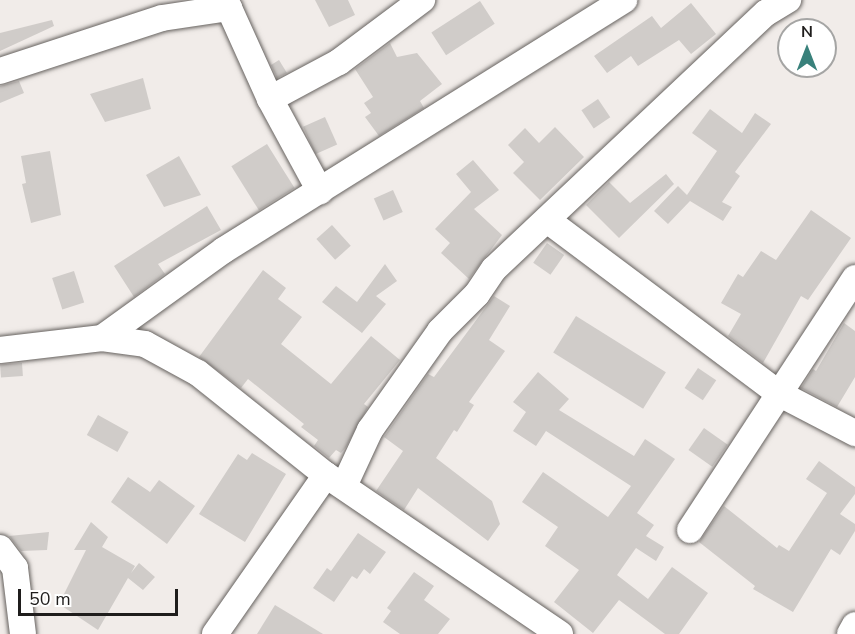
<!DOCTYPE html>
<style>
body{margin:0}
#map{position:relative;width:855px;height:634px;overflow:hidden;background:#f1ece9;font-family:"Nunito Sans",sans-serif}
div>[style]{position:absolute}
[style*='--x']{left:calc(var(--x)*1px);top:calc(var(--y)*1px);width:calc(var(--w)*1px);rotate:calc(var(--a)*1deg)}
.building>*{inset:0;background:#d0ccc9;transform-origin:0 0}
.roads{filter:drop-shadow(0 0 2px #66625f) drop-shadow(0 0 2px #66625f)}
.street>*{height:26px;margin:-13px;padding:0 13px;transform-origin:13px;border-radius:13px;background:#fff}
span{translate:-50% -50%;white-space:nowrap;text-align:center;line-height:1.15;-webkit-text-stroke:6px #fff;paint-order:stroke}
.north{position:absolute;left:777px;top:18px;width:60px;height:60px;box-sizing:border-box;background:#fff;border:2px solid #a5a5a4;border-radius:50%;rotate:0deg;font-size:16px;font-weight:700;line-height:24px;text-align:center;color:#1f1d1c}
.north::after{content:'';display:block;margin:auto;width:21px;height:27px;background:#39817b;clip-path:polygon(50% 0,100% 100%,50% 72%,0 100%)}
.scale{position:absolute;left:18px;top:589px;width:160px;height:27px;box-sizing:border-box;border:3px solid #1f1d1c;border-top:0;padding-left:8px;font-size:18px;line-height:21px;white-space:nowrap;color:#1f1d1c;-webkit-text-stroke:4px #fff;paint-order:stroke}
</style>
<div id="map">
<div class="building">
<i style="clip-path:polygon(315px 0,348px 0,355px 15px,329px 27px)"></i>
<i style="left:480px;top:1px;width:27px;height:58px;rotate:57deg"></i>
<i style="clip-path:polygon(691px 3px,716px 34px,691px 54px,679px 40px,638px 66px,631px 56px,607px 73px,594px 56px,652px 16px,661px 28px)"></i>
<i style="clip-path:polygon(52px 20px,54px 26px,0 51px,0 33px)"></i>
<i style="clip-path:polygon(390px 43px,397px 57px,417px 53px,442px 84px,420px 101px,424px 108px,379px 136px,365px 117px,371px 113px,364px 103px,373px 97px,355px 69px)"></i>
<i style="clip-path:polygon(279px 60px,287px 73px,277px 78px,271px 65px)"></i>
<i style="clip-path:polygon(143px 78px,151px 109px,105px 122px,90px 94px)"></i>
<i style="clip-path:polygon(19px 81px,24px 93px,0 103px,0 86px)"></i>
<i style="left:598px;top:99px;width:22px;height:20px;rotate:56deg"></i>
<i style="clip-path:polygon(710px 109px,742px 133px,755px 113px,771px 124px,735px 172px,740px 176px,722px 202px,732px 207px,723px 221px,690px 201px,668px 224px,654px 211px,678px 186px,687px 195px,717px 151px,692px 133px)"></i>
<i style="left:325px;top:117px;width:30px;height:24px;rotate:66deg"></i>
<i style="clip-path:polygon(555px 127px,584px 157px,540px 200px,513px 173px,524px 162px,508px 145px,525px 128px,539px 143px)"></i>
<i style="left:267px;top:144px;width:52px;height:42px;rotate:58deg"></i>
<i style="clip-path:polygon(50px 151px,61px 215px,31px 223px,22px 184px,26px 183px,21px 156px)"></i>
<i style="clip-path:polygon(179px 156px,201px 195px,164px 207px,146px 175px)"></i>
<i style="clip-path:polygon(473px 160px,499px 190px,474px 209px,502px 235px,469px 279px,441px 253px,450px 243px,435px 229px,471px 192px,456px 174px)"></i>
<i style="clip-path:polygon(666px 174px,674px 184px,619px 238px,586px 205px,609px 182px,630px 203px)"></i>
<i style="left:393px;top:190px;width:24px;height:21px;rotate:66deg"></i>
<i style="clip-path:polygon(207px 206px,221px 230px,158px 264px,165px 274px,134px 297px,114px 266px)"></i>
<i style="clip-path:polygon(811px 210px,851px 238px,808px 300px,801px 296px,763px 363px,728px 336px,741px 314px,721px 303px,738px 274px,743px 277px,761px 251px,776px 260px)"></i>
<i style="left:332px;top:225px;width:28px;height:21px;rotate:48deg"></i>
<i style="left:547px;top:243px;width:21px;height:24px;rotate:35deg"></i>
<i style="clip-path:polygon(385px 264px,397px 281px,376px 296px,386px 304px,362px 333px,322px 302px,336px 286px,357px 302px)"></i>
<i style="clip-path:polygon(263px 270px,286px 288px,278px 299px,302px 317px,281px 344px,331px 384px,371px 336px,400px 360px,364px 404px,368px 407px,346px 447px,341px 453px,336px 450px,329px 458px,314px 446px,318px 440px,301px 427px,304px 424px,248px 379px,241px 388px,199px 357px)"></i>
<i style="left:74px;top:271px;width:33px;height:23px;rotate:72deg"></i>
<i style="clip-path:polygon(494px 296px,510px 306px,489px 340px,505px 351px,469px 402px,474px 405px,457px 432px,454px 430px,436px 458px,492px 501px,500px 524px,488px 541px,418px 488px,404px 510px,376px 491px,403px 451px,384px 437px,428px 374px,434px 377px)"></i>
<i style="left:576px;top:316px;width:106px;height:43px;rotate:32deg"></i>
<i style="clip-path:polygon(844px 323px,855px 331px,855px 377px,837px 407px,801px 388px,813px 369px,816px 371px)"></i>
<i style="left:22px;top:363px;width:13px;height:22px;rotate:86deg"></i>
<i style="left:698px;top:368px;width:22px;height:24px;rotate:34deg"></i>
<i style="clip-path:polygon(538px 372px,569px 399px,559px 410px,634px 456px,645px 439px,675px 459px,637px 513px,654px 525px,646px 536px,664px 547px,656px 561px,636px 548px,617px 575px,648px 599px,672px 567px,708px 593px,679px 634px,665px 634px,619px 600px,593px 633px,554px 602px,579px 570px,545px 546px,558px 527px,522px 502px,543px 472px,608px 517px,631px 486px,546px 431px,536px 446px,513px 431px,526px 412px,513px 402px)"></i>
<i style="left:98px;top:415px;width:35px;height:23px;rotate:29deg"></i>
<i style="left:704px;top:428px;width:29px;height:27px;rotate:35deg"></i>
<i style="clip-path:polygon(252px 453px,286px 474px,245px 542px,199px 514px,238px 454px,247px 460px)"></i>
<i style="clip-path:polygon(819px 461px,855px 487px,855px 494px,840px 514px,855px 524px,855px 531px,840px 555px,831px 549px,793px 612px,753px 589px,755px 586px,699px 542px,724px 506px,777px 548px,779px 545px,789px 551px,827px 493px,806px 479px)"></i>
<i style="clip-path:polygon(128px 477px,150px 492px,159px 480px,195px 506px,167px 544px,111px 502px)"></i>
<i style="clip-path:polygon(91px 522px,108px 537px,102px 547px,135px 566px,131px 573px,139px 563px,155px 577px,143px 590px,128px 578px,98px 630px,59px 604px,86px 550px,74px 550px)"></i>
<i style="clip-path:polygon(49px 532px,47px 550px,21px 551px,9px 536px)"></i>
<i style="clip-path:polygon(358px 533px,386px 552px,370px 574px,364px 569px,357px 579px,352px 576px,334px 602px,313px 588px,327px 568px,331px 571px)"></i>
<i style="clip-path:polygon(414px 572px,434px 586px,424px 600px,450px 619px,438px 634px,400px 634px,383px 622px,391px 611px,387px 608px)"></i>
<i style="clip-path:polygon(275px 605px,323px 634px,257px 634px)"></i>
</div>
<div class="roads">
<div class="street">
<i style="--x:0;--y:71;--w:170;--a:-18.1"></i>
<i style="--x:162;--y:18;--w:68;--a:-8.5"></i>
<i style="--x:229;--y:8;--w:100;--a:65.7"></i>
<i style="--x:270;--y:99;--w:78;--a:-28.2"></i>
<i style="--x:339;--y:62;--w:104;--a:-36.8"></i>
<i style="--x:270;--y:99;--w:105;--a:61.5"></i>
<i style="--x:547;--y:220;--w:291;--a:36.8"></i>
<i style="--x:780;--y:394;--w:85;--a:27.5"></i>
<i style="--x:102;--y:338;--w:150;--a:-35.8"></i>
<i style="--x:224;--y:250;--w:472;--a:-32"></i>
<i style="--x:0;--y:350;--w:103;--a:-6.7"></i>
<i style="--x:102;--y:338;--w:43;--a:7.9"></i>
<i style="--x:145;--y:344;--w:60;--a:28.7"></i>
<i style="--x:198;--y:373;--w:164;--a:38.6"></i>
<i style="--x:326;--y:475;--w:283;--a:34.2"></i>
<i style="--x:344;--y:486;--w:62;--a:-65.1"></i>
<i style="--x:370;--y:430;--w:121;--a:-54.7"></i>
<i style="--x:440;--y:331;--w:52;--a:-45"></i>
<i style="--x:477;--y:294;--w:30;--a:-56"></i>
<i style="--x:494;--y:269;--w:374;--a:-43.3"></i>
<i style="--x:766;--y:13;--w:26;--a:-31"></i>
<i style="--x:690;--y:530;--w:301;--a:-56.8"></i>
<i style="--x:0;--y:548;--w:25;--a:53"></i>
<i style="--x:15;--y:568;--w:66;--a:83.1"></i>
<i style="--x:215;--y:634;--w:194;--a:-55.1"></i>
<i style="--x:850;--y:634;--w:10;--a:-61"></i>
</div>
</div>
<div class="north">N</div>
<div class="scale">50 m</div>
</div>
